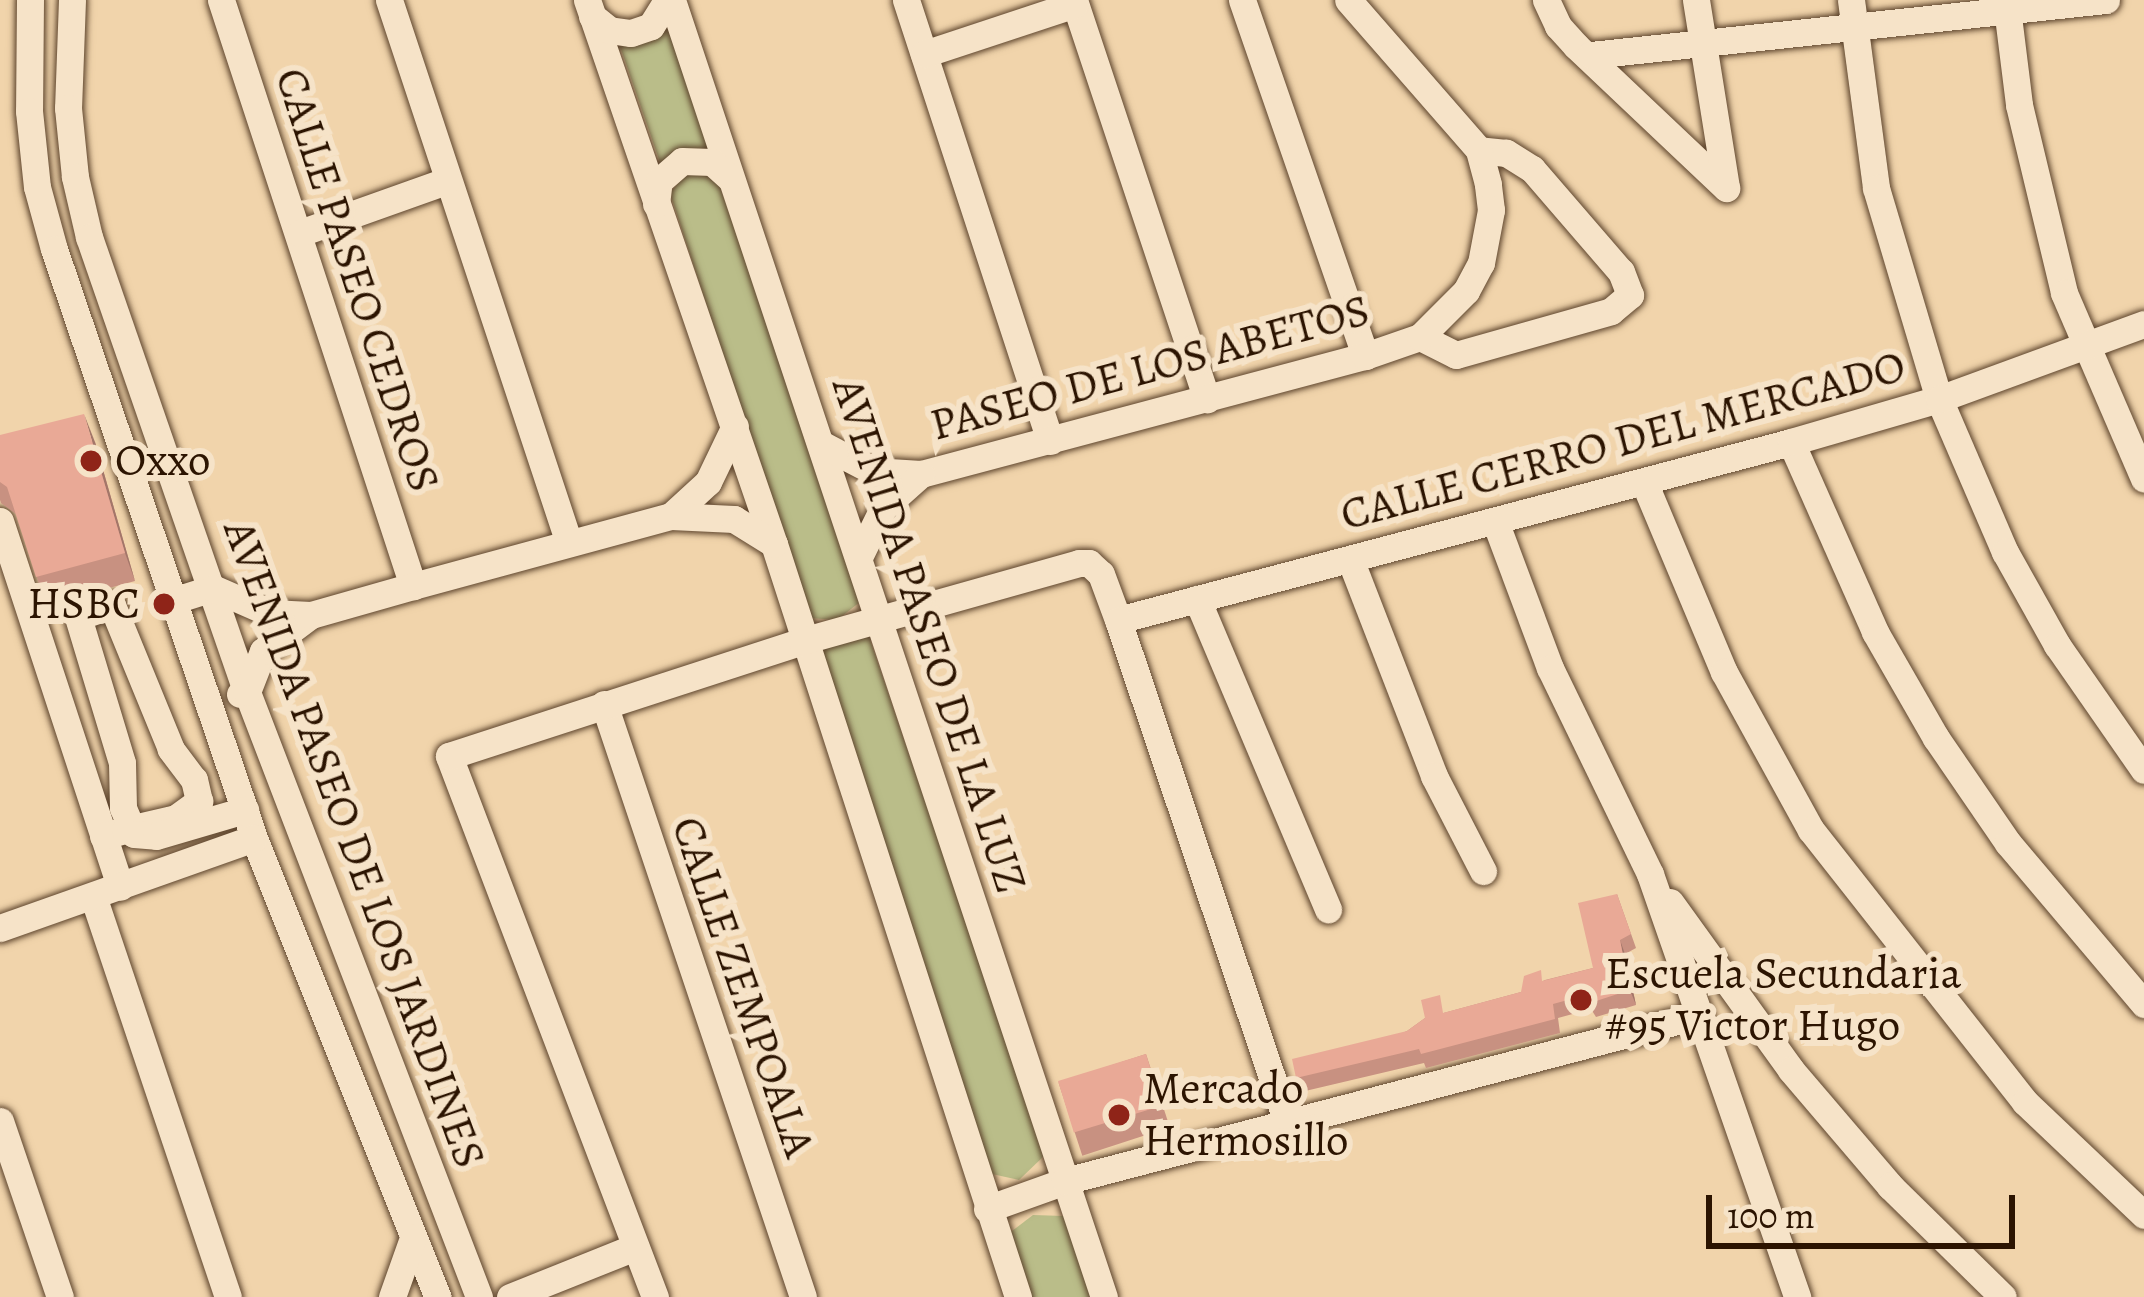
<!DOCTYPE html>
<style>
body{margin:0}
#map{position:relative;width:2144px;height:1297px;overflow:hidden;background:#f1d4ab;font-family:Alegreya,serif}
div>[style]{position:absolute}
[style*='--x']{left:calc(var(--x)*1px);top:calc(var(--y)*1px);width:calc(var(--w)*1px);rotate:calc(var(--a)*1deg)}
.green>*{inset:0;background:#babd89;transform-origin:0 0}
.roads{filter:drop-shadow(0 0 3px #5d442c) drop-shadow(0 0 3px #5d442c)}
.minor>*{height:27px;margin:-13.5px;padding:0 13.5px;transform-origin:13.5px;border-radius:13.5px;background:#f6e3c8}
.wall>*{inset:0;background:#c89181;transform-origin:0 0}
.shaded-wall>*{inset:0;background:#a37669}
.building>*{inset:0;background:#e9a996;transform-origin:0 0}
.dots>*{width:33px;height:33px;translate:-50% -50%;box-sizing:border-box;border:6px solid #f6e3c8;border-radius:50%}
span{translate:-50% -50%;white-space:nowrap;text-align:center;line-height:1.15;-webkit-text-stroke:12px #f6e3c8;paint-order:stroke}
.street-label{font-size:45px;color:#2c1401}
.poi-label{font-size:45px;color:#2c1401}
.left{translate:0 -50%;text-align:left}
.right{translate:-100% -50%;text-align:right}
.scale{position:absolute;left:1706px;top:1195px;width:309px;height:54px;box-sizing:border-box;border:6px solid #2c1401;border-top:0;padding-left:15px;font-size:36px;line-height:42px;white-space:nowrap;color:#2c1401;-webkit-text-stroke:9px #f6e3c8;paint-order:stroke}
</style>
<div id="map">
<div class="green">
<i style="left:667px;top:23px;width:137px;height:52px;rotate:71deg"></i>
<i style="clip-path:polygon(688px 172px,717px 178px,860px 602px,837px 620px,809px 618px,670px 193px)"></i>
<i style="clip-path:polygon(868px 634px,1045px 1155px,1019px 1180px,983px 1172px,819px 649px)"></i>
<i style="clip-path:polygon(1033px 1215px,1064px 1216px,1091px 1297px,1028px 1297px,1008px 1234px)"></i>
</div>
<div class="roads">
<div class="minor">
<i style="--x:30;--y:0;--w:111;--a:90.5"></i>
<i style="--x:29;--y:111;--w:76;--a:84"></i>
<i style="--x:37;--y:187;--w:64;--a:74.7"></i>
<i style="--x:54;--y:249;--w:622;--a:71.24"></i>
<i style="--x:254;--y:838;--w:495;--a:68.2"></i>
<i style="--x:72;--y:0;--w:108;--a:92.1"></i>
<i style="--x:68;--y:108;--w:69;--a:84.2"></i>
<i style="--x:75;--y:177;--w:62;--a:76.9"></i>
<i style="--x:89;--y:237;--w:482;--a:70.9"></i>
<i style="--x:247;--y:692;--w:648;--a:69.02"></i>
<i style="--x:221;--y:0;--w:617;--a:71.86"></i>
<i style="--x:389;--y:0;--w:572;--a:71.66"></i>
<i style="--x:587;--y:0;--w:575;--a:71.03"></i>
<i style="--x:774;--y:544;--w:792;--a:72.05"></i>
<i style="--x:672;--y:0;--w:1367;--a:71.58"></i>
<i style="--x:906;--y:0;--w:464;--a:71.9"></i>
<i style="--x:1074;--y:0;--w:421;--a:71.6"></i>
<i style="--x:1242;--y:0;--w:377;--a:70.9"></i>
<i style="--x:1546;--y:0;--w:29;--a:65"></i>
<i style="--x:1558;--y:26;--w:27;--a:48"></i>
<i style="--x:1576;--y:46;--w:207;--a:43.4"></i>
<i style="--x:1696;--y:0;--w:190;--a:80.9"></i>
<i style="--x:1851;--y:0;--w:190;--a:82.4"></i>
<i style="--x:1876;--y:188;--w:220;--a:73.4"></i>
<i style="--x:1939;--y:399;--w:167;--a:66.7"></i>
<i style="--x:2005;--y:552;--w:107;--a:60.8"></i>
<i style="--x:2057;--y:645;--w:152;--a:55.2"></i>
<i style="--x:2006;--y:0;--w:106;--a:82.9"></i>
<i style="--x:2019;--y:105;--w:193;--a:76.5"></i>
<i style="--x:2064;--y:293;--w:202;--a:66.7"></i>
<i style="--x:592;--y:16;--w:22;--a:39"></i>
<i style="--x:609;--y:30;--w:22;--a:8"></i>
<i style="--x:631;--y:33;--w:21;--a:-19"></i>
<i style="--x:651;--y:26;--w:31;--a:-58"></i>
<i style="--x:924;--y:54;--w:159;--a:-18.3"></i>
<i style="--x:1591;--y:55;--w:518;--a:-6.1"></i>
<i style="--x:656;--y:204;--w:23;--a:-83"></i>
<i style="--x:659;--y:181;--w:30;--a:-41"></i>
<i style="--x:682;--y:161;--w:30;--a:2"></i>
<i style="--x:712;--y:162;--w:25;--a:42"></i>
<i style="--x:300;--y:233;--w:155;--a:-19.6"></i>
<i style="--x:1420;--y:337;--w:40;--a:26.6"></i>
<i style="--x:1456;--y:355;--w:161;--a:-15.8"></i>
<i style="--x:1611;--y:311;--w:25;--a:-40"></i>
<i style="--x:1630;--y:295;--w:25;--a:-111"></i>
<i style="--x:1621;--y:272;--w:136;--a:-130.8"></i>
<i style="--x:1532;--y:169;--w:31;--a:-148"></i>
<i style="--x:1506;--y:153;--w:27;--a:-174"></i>
<i style="--x:1791;--y:442;--w:208;--a:66.1"></i>
<i style="--x:1875;--y:632;--w:122;--a:60.1"></i>
<i style="--x:1936;--y:738;--w:127;--a:55.6"></i>
<i style="--x:2008;--y:843;--w:211;--a:49.8"></i>
<i style="--x:823;--y:445;--w:56;--a:27.5"></i>
<i style="--x:873;--y:471;--w:48;--a:3.6"></i>
<i style="--x:921;--y:474;--w:459;--a:-14.9"></i>
<i style="--x:1365;--y:356;--w:58;--a:-19.1"></i>
<i style="--x:1420;--y:337;--w:65;--a:-45"></i>
<i style="--x:1466;--y:291;--w:32;--a:-62"></i>
<i style="--x:1481;--y:263;--w:54;--a:-79.3"></i>
<i style="--x:1491;--y:210;--w:26;--a:-97"></i>
<i style="--x:1488;--y:184;--w:35;--a:-105"></i>
<i style="--x:1479;--y:150;--w:199;--a:-131.1"></i>
<i style="--x:1644;--y:482;--w:206;--a:67.2"></i>
<i style="--x:1724;--y:672;--w:180;--a:61.2"></i>
<i style="--x:1811;--y:830;--w:346;--a:51.8"></i>
<i style="--x:2025;--y:1102;--w:164;--a:43.5"></i>
<i style="--x:671;--y:516;--w:50;--a:-42.6"></i>
<i style="--x:708;--y:482;--w:62;--a:-64.3"></i>
<i style="--x:0;--y:521;--w:385;--a:71.8"></i>
<i style="--x:1495;--y:521;--w:157;--a:69.5"></i>
<i style="--x:1550;--y:668;--w:229;--a:64.1"></i>
<i style="--x:1650;--y:874;--w:448;--a:70.8"></i>
<i style="--x:859;--y:557;--w:55;--a:-63.9"></i>
<i style="--x:883;--y:508;--w:51;--a:-41.8"></i>
<i style="--x:1350;--y:559;--w:233;--a:68.8"></i>
<i style="--x:1434;--y:776;--w:107;--a:62.7"></i>
<i style="--x:1197;--y:599;--w:337;--a:67.1"></i>
<i style="--x:172;--y:601;--w:43;--a:-17.6"></i>
<i style="--x:213;--y:588;--w:62;--a:23.7"></i>
<i style="--x:270;--y:613;--w:41;--a:2.8"></i>
<i style="--x:1118;--y:620;--w:696;--a:-14.81"></i>
<i style="--x:1791;--y:442;--w:154;--a:-16.2"></i>
<i style="--x:1939;--y:399;--w:218;--a:-20.1"></i>
<i style="--x:240;--y:694;--w:7;--a:-16"></i>
<i style="--x:247;--y:692;--w:44;--a:-68.7"></i>
<i style="--x:263;--y:651;--w:60;--a:-36.9"></i>
<i style="--x:311;--y:615;--w:106;--a:-15.9"></i>
<i style="--x:413;--y:586;--w:267;--a:-15.2"></i>
<i style="--x:671;--y:516;--w:63;--a:2.7"></i>
<i style="--x:734;--y:519;--w:47;--a:32"></i>
<i style="--x:604;--y:704;--w:625;--a:71.45"></i>
<i style="--x:103;--y:836;--w:23;--a:-15"></i>
<i style="--x:125;--y:830;--w:52;--a:-13.2"></i>
<i style="--x:176;--y:818;--w:29;--a:-36"></i>
<i style="--x:199;--y:801;--w:22;--a:-103"></i>
<i style="--x:194;--y:780;--w:39;--a:-127"></i>
<i style="--x:171;--y:749;--w:156;--a:-112.3"></i>
<i style="--x:112;--y:605;--w:36;--a:161"></i>
<i style="--x:78;--y:617;--w:152;--a:73.2"></i>
<i style="--x:122;--y:763;--w:45;--a:88.7"></i>
<i style="--x:123;--y:808;--w:28;--a:67"></i>
<i style="--x:134;--y:834;--w:22;--a:5"></i>
<i style="--x:156;--y:836;--w:93;--a:-16.3"></i>
<i style="--x:93;--y:896;--w:423;--a:71.4"></i>
<i style="--x:1670;--y:902;--w:207;--a:54.2"></i>
<i style="--x:1791;--y:1070;--w:153;--a:49.5"></i>
<i style="--x:1890;--y:1186;--w:158;--a:44.5"></i>
<i style="--x:0;--y:928;--w:269;--a:-19.5"></i>
<i style="--x:0;--y:1121;--w:186;--a:71.2"></i>
<i style="--x:987;--y:1209;--w:83;--a:-19.7"></i>
<i style="--x:1065;--y:1181;--w:656;--a:-14.65"></i>
<i style="--x:392;--y:1297;--w:63;--a:-70.4"></i>
<i style="--x:510;--y:1297;--w:135;--a:-21.8"></i>
<i style="--x:655;--y:1297;--w:579;--a:-110.85"></i>
<i style="--x:449;--y:756;--w:371;--a:-18"></i>
<i style="--x:802;--y:641;--w:288;--a:-15.7"></i>
<i style="--x:1079;--y:563;--w:10;--a:0"></i>
<i style="--x:1089;--y:563;--w:16;--a:43"></i>
<i style="--x:1101;--y:574;--w:49;--a:69.7"></i>
<i style="--x:1118;--y:620;--w:533;--a:71.4"></i>
</div>
</div>
<div class="wall">
<i style="clip-path:polygon(0 435px,95px 442px,135px 581px,46px 605px,16px 514px,1px 503px,0 500px)"></i>
<i style="clip-path:polygon(1617px 894px,1636px 948px,1625px 954px,1636px 1005px,1596px 1017px,1591px 1009px,1558px 1018px,1560px 1033px,1426px 1068px,1424px 1063px,1301px 1092px,1296px 1078px,1407px 1031px,1425px 1018px,1521px 992px,1545px 980px,1593px 968px)"></i>
<i style="left:1146px;top:1054px;width:77px;height:92px;rotate:72deg"></i>
</div>
<div class="shaded-wall">
<i style="clip-path:polygon(84px 414px,95px 442px,135px 581px,125px 553px)"></i>
<i style="clip-path:polygon(1620px 940px,1625px 954px,1636px 1005px,1630px 990px)"></i>
</div>
<div class="building">
<i style="clip-path:polygon(84px 414px,125px 553px,36px 577px,7px 487px,0 482px,0 435px)"></i>
<i style="clip-path:polygon(1617px 894px,1631px 934px,1620px 940px,1630px 990px,1590px 1003px,1586px 995px,1553px 1004px,1555px 1019px,1421px 1054px,1419px 1049px,1296px 1078px,1292px 1059px,1407px 1031px,1425px 1018px,1421px 1000px,1440px 995px,1443px 1013px,1521px 992px,1524px 976px,1541px 970px,1542px 981px,1593px 968px,1578px 903px)"></i>
<i style="left:1146px;top:1054px;width:54px;height:92px;rotate:73deg"></i>
</div>
<div class="dots">
<i style="left:91px;top:461px;background:#8f2418"></i>
<i style="left:164px;top:604px;background:#8f2418"></i>
<i style="left:1581px;top:1000px;background:#8f2418"></i>
<i style="left:1119px;top:1115px;background:#8f2418"></i>
</div>
<div class="street-label">
<span style="left:357px;top:280px;rotate:72deg">CALLE PASEO CEDROS</span>
<span style="left:1150px;top:368px;rotate:-15deg">PASEO DE LOS ABETOS</span>
<span style="left:1623px;top:441px;rotate:-15deg">CALLE CERRO DEL MERCADO</span>
<span style="left:929px;top:635px;rotate:72deg">AVENIDA PASEO DE LA LUZ</span>
<span style="left:354px;top:844px;rotate:70deg">AVENIDA PASEO DE LOS JARDINES</span>
<span style="left:743px;top:987px;rotate:71deg">CALLE ZEMPOALA</span>
</div>
<div class="poi-label">
<span class="left" style="left:115px;top:461px">Oxxo</span>
<span class="right" style="left:140px;top:604px">HSBC</span>
<span class="left" style="left:1605px;top:1000px">Escuela Secundaria<br>#95 Victor Hugo</span>
<span class="left" style="left:1143px;top:1115px">Mercado<br>Hermosillo</span>
</div>
<div class="scale">100 m</div>
</div>
